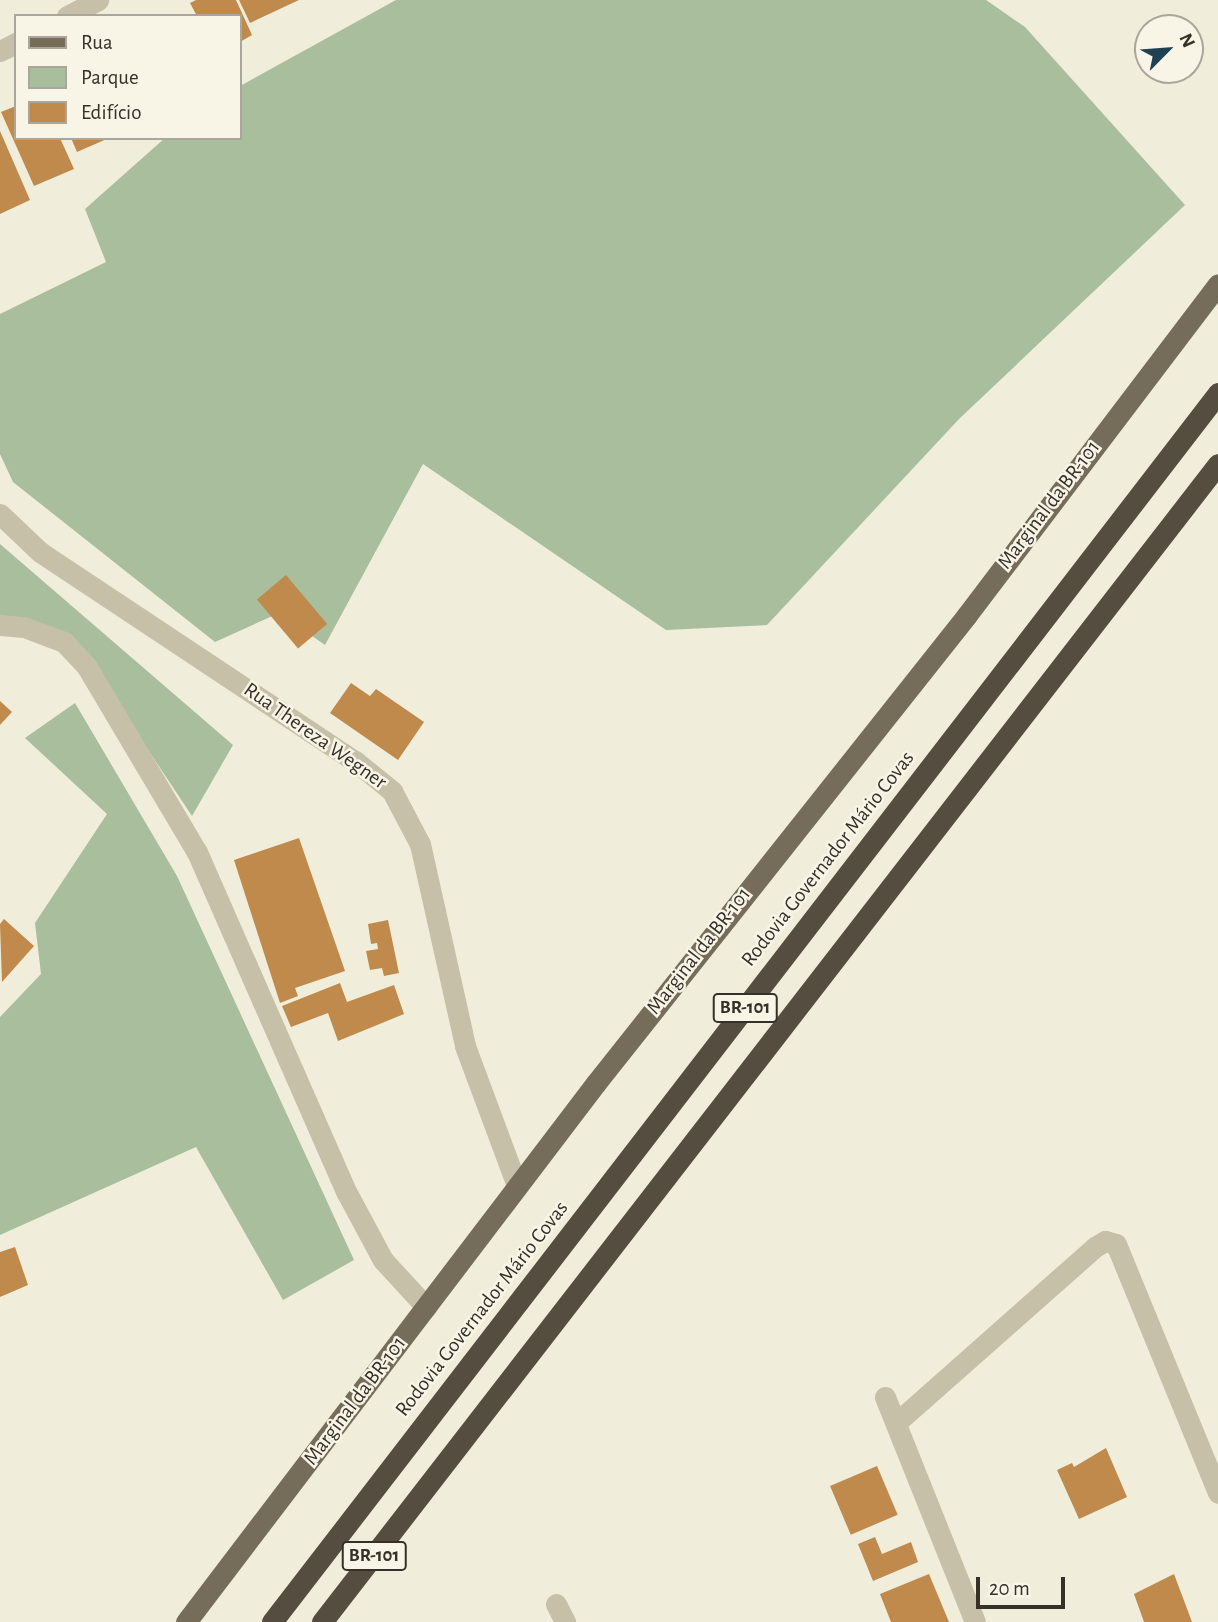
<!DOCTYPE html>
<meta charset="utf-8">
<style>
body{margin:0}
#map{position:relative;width:1218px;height:1622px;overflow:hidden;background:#f0eddb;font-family:"Alegreya Sans",sans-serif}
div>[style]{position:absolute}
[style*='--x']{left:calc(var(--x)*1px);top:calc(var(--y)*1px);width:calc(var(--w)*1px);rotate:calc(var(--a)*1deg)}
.green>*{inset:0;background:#a8be9c}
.building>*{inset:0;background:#bf8a4b;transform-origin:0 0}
.minor>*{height:21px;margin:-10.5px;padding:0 10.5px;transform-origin:10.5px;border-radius:10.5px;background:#c7c0a8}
.major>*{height:21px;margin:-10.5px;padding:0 10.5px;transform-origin:10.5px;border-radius:10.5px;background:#766c5a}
.highway>*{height:21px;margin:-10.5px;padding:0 10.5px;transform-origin:10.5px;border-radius:10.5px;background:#554d3f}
span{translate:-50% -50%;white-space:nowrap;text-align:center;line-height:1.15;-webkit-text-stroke:5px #f8f5e7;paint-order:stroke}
.shield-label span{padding:2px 5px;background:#f8f5e7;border:2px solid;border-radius:5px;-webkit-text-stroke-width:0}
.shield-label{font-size:19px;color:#353028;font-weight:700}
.street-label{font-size:21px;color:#353028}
.legend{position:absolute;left:14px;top:14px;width:228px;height:126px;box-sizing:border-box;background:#f8f5e7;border:2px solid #aaa69b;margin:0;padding:9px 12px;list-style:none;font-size:21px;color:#353028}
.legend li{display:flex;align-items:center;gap:14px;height:35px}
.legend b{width:35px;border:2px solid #aaa69b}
.north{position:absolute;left:1134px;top:14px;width:70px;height:70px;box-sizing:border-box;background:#f8f5e7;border:2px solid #aaa69b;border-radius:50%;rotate:65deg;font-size:19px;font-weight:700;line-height:28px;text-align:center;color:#353028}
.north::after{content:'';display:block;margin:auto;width:24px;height:32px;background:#204054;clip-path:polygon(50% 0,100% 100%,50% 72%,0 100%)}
.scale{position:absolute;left:976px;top:1577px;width:89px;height:32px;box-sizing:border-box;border:4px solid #353028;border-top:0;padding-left:9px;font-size:21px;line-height:24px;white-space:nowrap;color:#353028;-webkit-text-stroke:5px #f8f5e7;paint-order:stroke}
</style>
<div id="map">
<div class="green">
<i style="clip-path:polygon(396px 0,986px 0,1025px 27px,1185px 205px,959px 419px,767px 625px,666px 630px,423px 464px,325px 645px,279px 613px,215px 642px,13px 482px,0 454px,0 314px,106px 262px,85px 209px,165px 138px,240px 138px,240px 86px)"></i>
<i style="clip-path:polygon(0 544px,233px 745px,192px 816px,73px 637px,0 622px)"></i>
<i style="clip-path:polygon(75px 703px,177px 876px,354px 1260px,283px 1300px,196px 1147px,0 1235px,0 1017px,41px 974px,35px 923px,107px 814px,25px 738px)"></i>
</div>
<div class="building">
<i style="clip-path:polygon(196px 0,236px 0,252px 35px,240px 42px,240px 16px,197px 16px,190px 3px)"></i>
<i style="clip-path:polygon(239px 0,299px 0,250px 23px)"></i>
<i style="clip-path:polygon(16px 106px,16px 138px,60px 138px,74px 169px,34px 186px,1px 112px)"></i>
<i style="clip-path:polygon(0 131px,30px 200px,0 214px)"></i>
<i style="clip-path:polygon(71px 138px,109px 138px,77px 152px)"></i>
<i style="left:286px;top:575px;width:64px;height:38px;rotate:50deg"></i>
<i style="clip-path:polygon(351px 683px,370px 696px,376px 689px,424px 722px,398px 760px,330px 713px)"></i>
<i style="clip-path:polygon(0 701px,12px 712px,0 725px)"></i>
<i style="clip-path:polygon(299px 838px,345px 971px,295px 988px,298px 996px,280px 1003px,234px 860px)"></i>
<i style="clip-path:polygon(4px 919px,34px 946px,2px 982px,0 924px)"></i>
<i style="clip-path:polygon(388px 920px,399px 973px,384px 976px,382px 968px,370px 970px,366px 951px,378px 949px,377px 943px,371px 944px,368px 924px)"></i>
<i style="clip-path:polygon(340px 983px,347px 1002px,394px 985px,404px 1014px,338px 1041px,328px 1013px,291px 1027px,282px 1006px)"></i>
<i style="clip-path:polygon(15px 1247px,28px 1285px,0 1297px,0 1252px)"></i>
<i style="clip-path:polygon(1106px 1448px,1127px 1497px,1079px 1519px,1057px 1470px,1072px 1463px,1074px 1467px)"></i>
<i style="left:877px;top:1466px;width:53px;height:51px;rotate:67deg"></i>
<i style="clip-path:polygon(875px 1537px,882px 1554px,911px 1542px,918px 1562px,873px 1581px,858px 1544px)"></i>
<i style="clip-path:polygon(929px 1574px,949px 1622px,891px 1622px,880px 1594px)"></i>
<i style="clip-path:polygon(1174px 1574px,1192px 1622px,1144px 1622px,1134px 1594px)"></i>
</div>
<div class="minor">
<i style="--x:67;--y:16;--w:35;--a:-27"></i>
<i style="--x:0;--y:51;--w:18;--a:-27"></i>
<i style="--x:0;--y:514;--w:55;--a:43.5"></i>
<i style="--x:40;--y:552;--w:378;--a:33.6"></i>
<i style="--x:355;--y:761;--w:48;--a:39"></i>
<i style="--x:392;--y:791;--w:60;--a:62.2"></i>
<i style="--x:420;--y:844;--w:207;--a:77.4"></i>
<i style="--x:465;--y:1046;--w:149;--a:69.6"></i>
<i style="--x:0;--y:625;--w:24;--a:5"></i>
<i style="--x:24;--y:627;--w:43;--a:20.6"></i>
<i style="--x:64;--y:642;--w:34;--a:47"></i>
<i style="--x:87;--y:667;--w:215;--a:59.3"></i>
<i style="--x:197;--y:852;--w:373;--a:66.3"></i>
<i style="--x:347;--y:1193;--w:76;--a:61.8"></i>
<i style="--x:383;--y:1260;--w:64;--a:47.5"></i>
<i style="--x:885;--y:1397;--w:242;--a:68.2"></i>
<i style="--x:896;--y:1423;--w:266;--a:-41.5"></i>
<i style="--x:1095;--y:1247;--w:12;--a:-31"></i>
<i style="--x:1105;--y:1241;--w:11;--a:15"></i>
<i style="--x:1116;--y:1244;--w:269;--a:67.7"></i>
<i style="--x:556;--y:1604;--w:20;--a:63"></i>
</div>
<div class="major">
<i style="--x:186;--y:1622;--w:677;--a:-52.74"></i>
<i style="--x:596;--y:1083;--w:597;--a:-51.59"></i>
<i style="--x:967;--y:615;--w:415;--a:-52.8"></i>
</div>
<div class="highway">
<i style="--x:272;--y:1622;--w:1551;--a:-52.41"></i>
<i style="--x:322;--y:1622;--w:1464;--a:-52.27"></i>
</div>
<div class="shield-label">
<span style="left:745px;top:1008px">BR-101</span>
<span style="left:374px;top:1556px">BR-101</span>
</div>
<div class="street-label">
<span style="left:1049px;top:505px;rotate:-53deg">Marginal da BR-101</span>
<span style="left:315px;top:736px;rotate:35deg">Rua Thereza Wegner</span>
<span style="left:828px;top:859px;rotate:-52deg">Rodovia Governador Mário Covas</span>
<span style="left:699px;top:951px;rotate:-52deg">Marginal da BR-101</span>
<span style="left:482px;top:1309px;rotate:-52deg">Rodovia Governador Mário Covas</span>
<span style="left:355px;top:1401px;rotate:-53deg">Marginal da BR-101</span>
</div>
<ul class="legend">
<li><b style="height:9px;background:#766c5a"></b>Rua</li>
<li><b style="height:19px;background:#a8be9c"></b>Parque</li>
<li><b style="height:19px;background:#bf8a4b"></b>Edifício</li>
</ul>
<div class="north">N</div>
<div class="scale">20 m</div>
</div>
